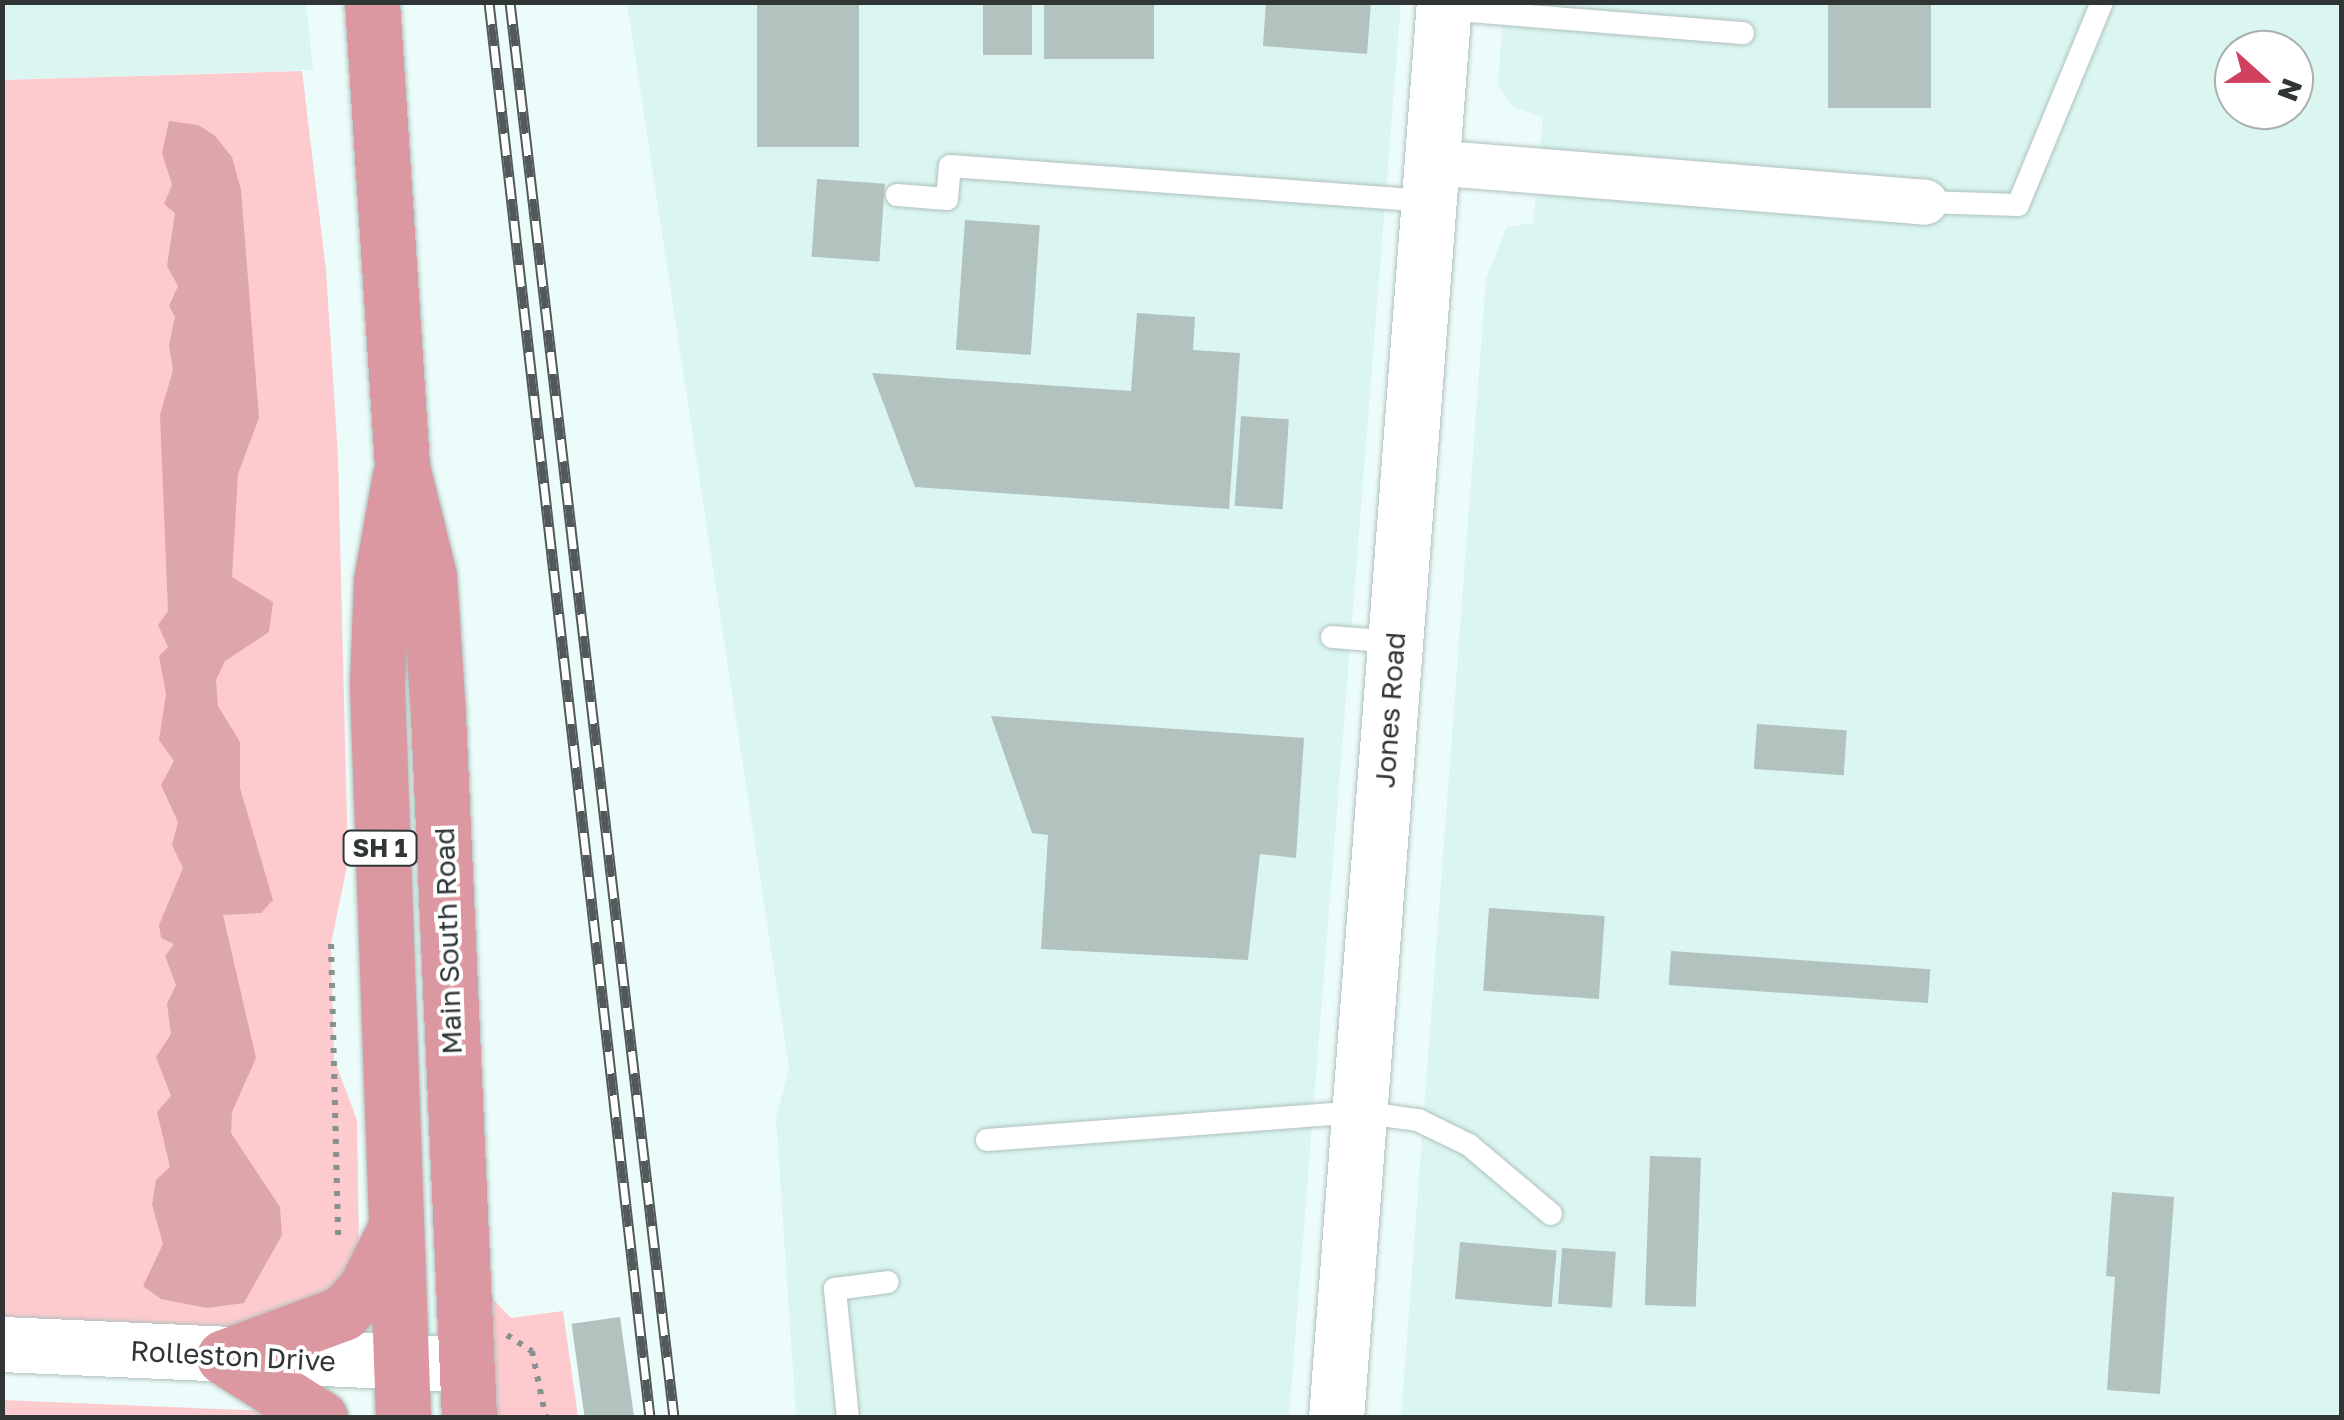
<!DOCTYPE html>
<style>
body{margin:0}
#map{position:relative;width:2344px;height:1420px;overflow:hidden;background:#ecfcfa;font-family:"Golos Text",sans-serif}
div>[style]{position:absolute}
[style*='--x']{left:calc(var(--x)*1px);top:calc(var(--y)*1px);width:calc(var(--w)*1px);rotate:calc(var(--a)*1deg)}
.built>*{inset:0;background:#dbf6f1}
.green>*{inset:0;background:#fdcbce}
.forest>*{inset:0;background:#dca6aa}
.building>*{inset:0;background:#b2c2bf;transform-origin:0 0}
.path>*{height:6px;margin-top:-3px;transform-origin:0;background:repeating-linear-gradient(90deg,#869190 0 5px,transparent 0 13px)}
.roads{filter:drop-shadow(0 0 2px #b0c0be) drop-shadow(0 0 2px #b0c0be)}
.service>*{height:22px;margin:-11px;padding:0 11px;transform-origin:11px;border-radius:11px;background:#fff}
.minor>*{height:45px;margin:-22.5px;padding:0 22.5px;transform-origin:22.5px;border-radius:22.5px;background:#fff}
.secondary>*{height:55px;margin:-27.5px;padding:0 27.5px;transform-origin:27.5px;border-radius:27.5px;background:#fff}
.trunk>*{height:55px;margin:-27.5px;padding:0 27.5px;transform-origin:27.5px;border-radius:27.5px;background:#dc98a0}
.rail>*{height:11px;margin-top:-5.5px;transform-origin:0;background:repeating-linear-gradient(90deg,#fff 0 22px,#515a59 0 44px);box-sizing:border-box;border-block:2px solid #515a59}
span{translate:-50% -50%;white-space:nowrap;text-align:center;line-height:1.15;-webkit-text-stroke:8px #fff;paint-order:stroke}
.shield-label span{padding:2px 8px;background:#fff;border:2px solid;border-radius:8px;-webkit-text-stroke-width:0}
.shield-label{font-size:25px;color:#2f3635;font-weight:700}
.street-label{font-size:28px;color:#2f3635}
.frame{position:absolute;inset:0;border:5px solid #2f3635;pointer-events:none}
.north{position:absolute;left:2214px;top:30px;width:100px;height:100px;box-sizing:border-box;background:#fff;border:2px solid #acafae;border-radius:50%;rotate:111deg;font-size:28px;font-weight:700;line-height:40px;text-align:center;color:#2f3635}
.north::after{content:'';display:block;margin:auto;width:35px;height:45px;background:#d1415d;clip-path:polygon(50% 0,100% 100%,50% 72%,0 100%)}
</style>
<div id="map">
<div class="built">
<i style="clip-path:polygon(2px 3px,306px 3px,313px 70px,3px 80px)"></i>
<i style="clip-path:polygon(627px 3px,1401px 3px,1289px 1417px,796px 1417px,776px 1118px,789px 1068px)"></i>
<i style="clip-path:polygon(evenodd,1504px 3px,2341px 3px,2341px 1417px,1401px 1418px,1486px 279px,1507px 227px,1533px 223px,1543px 118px,1510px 105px,1498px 84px,1504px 3px,2234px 50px,2294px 50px,2294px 110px,2234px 110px,2234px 50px)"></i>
</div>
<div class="green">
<i style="clip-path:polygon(302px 71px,326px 270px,338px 456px,348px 861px,331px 944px,334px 1059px,357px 1120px,359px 1247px,346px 1285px,245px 1331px,3px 1319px,2px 80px)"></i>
<i style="clip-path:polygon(491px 1297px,511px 1318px,563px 1311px,578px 1417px,496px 1417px)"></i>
<i style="clip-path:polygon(3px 1400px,269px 1411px,279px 1418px,3px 1418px)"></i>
</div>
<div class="forest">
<i style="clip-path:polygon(169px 121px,198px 125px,214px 135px,232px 157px,241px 190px,259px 418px,238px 474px,232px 577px,273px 602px,269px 632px,225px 661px,216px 680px,218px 706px,240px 742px,240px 788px,273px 900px,261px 913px,223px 915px,256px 1058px,232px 1112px,231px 1133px,280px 1207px,282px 1235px,244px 1303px,207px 1308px,161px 1299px,143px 1286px,163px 1244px,152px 1204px,156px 1180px,170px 1167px,157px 1112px,171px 1096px,156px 1057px,171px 1034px,167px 1004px,176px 985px,165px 956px,174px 944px,161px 938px,159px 925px,183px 868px,172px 845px,178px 822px,161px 785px,174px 761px,159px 740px,166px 694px,159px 656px,168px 647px,158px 625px,168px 611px,160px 415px,173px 370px,169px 345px,175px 317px,169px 306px,178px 286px,167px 266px,175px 213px,164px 204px,172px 185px,162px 153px)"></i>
</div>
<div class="building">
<i style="left:757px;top:2px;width:102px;height:145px"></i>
<i style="left:983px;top:2px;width:49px;height:53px"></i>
<i style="left:1044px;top:2px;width:110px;height:57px"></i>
<i style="clip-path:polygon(1266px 2px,1371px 2px,1367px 54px,1263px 46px)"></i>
<i style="left:1828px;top:2px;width:103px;height:106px"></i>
<i style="left:817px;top:179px;width:68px;height:78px;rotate:4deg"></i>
<i style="left:965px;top:220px;width:75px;height:130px;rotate:4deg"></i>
<i style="clip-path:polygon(1137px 313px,1195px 317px,1193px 350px,1240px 353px,1229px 509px,915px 487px,872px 373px,1131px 391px)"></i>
<i style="left:1241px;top:416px;width:48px;height:90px;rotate:4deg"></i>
<i style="clip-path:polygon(991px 716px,1304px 738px,1296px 858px,1260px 854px,1248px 960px,1041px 949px,1048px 835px,1032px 833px)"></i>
<i style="left:1757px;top:724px;width:90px;height:45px;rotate:4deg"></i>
<i style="left:1489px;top:908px;width:116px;height:83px;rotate:4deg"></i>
<i style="left:1671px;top:951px;width:260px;height:34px;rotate:4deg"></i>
<i style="left:1650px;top:1156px;width:51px;height:149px;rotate:2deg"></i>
<i style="clip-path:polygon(2112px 1192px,2174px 1197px,2160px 1394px,2107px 1390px,2115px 1277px,2106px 1276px)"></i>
<i style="left:1460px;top:1242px;width:97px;height:57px;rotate:5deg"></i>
<i style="left:1562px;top:1248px;width:54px;height:56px;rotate:4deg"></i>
<i style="left:620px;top:1317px;width:102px;height:49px;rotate:82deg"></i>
</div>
<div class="path">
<i style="--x:331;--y:944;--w:293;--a:88.6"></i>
<i style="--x:507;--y:1335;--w:30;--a:33"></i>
<i style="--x:532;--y:1351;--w:68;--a:78.2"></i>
</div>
<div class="roads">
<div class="service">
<i style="--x:1443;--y:9;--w:301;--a:4.6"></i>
<i style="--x:897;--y:195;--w:50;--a:4.6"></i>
<i style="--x:947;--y:199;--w:33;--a:-85"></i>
<i style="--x:950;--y:166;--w:480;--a:4.2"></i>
<i style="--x:1924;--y:202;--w:94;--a:1.8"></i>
<i style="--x:2018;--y:205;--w:220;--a:-67.5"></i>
<i style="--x:1332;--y:637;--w:63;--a:4.5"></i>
<i style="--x:987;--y:1140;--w:373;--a:-4.3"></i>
<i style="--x:1359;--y:1112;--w:60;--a:7.7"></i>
<i style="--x:1418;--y:1120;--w:57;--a:26.1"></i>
<i style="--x:1469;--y:1145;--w:107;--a:40.1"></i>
<i style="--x:848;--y:1418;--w:130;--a:-95.8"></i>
<i style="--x:835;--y:1289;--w:53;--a:-7.5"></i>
</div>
<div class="minor">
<i style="--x:1431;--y:162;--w:495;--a:4.6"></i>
</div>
<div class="secondary">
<i style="--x:2;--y:1344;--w:462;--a:2.5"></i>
<i style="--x:1336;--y:1418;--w:1420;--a:-85.64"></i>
</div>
<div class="trunk">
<i style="--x:372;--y:2;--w:466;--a:86.3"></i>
<i style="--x:402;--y:467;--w:112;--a:76.1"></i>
<i style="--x:429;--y:576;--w:138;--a:86.3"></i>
<i style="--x:438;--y:714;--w:705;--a:87.48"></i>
<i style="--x:400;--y:475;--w:108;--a:100.2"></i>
<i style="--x:381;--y:581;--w:106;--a:92.2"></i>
<i style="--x:377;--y:687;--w:731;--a:87.96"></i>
<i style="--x:224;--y:1357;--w:127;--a:-20.3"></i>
<i style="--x:343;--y:1313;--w:33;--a:-47"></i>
<i style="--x:365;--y:1289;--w:63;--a:-63.4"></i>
<i style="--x:224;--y:1357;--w:114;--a:32.4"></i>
</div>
</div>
<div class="rail">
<i style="--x:489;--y:2;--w:1425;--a:83.51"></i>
<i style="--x:510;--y:2;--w:1425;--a:83.39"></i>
</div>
<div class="shield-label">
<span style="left:380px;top:848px">SH 1</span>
</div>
<div class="street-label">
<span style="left:1390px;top:710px;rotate:-86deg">Jones Road</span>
<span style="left:448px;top:941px;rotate:-92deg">Main South Road</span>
<span style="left:233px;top:1356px;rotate:3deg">Rolleston Drive</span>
</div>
<div class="frame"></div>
<div class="north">N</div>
</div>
